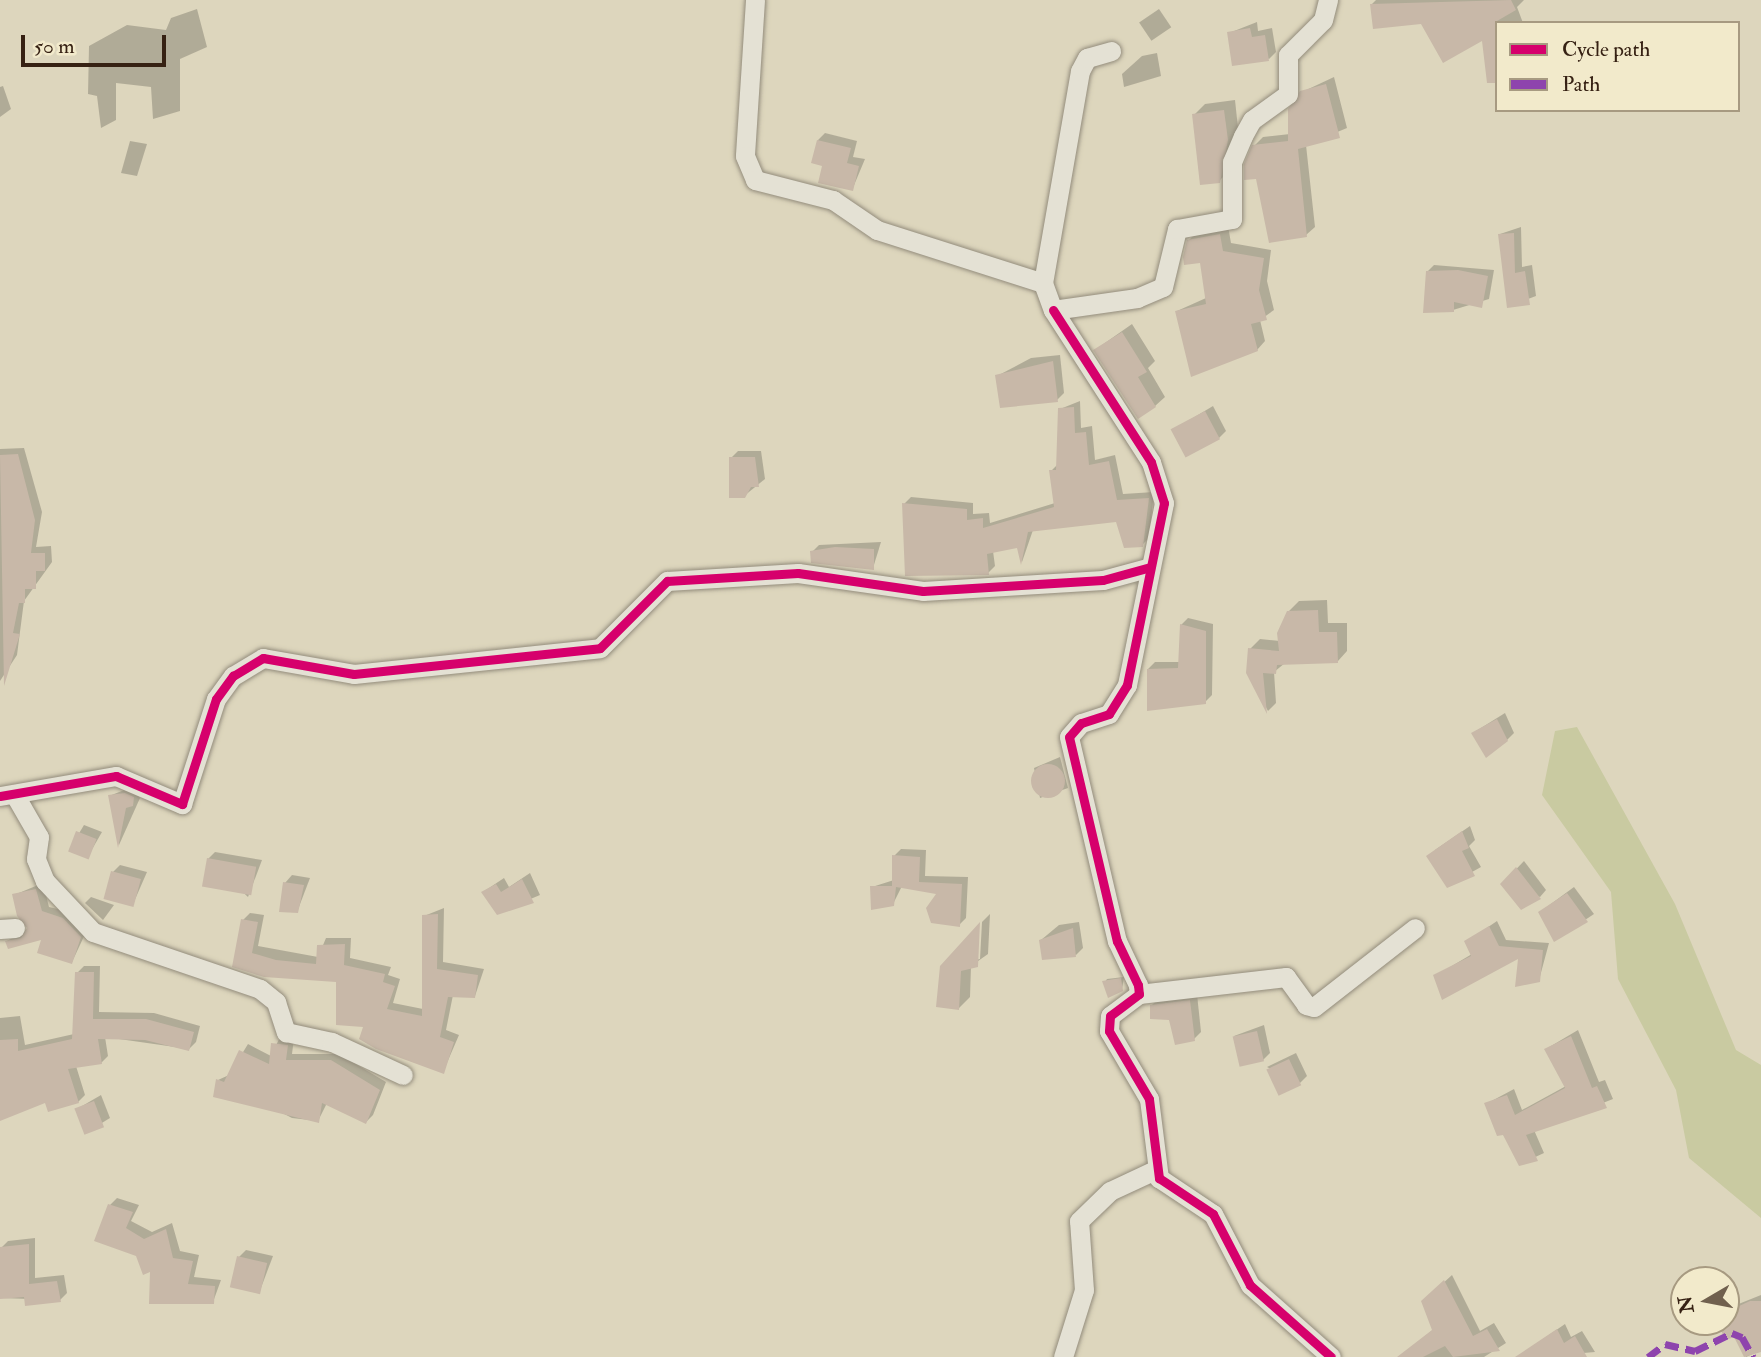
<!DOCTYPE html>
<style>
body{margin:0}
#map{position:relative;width:1761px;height:1357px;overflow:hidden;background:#ddd6bd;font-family:"IM FELL Double Pica",serif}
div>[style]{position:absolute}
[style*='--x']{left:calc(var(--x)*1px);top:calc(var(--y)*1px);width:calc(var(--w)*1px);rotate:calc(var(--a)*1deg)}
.green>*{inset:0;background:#c9caa1}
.shadow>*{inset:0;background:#0003;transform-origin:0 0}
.building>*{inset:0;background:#c8b8a8;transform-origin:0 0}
.round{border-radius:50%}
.roads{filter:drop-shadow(0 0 2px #938c7c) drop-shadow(0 0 2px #938c7c)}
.minor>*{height:19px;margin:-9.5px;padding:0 9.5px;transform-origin:9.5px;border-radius:9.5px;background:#e4e1d4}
.quiet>*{height:7px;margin-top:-3.5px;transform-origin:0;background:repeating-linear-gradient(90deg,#8e44ad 0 14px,transparent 0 21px)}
.cycleway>*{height:9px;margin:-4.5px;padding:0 4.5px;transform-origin:4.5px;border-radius:4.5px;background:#d6006c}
span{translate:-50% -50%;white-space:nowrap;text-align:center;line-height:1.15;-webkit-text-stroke:5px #f2eacb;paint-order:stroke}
.legend{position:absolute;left:1495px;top:21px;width:245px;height:91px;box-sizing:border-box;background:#f2eacb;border:2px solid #a79a81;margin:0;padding:9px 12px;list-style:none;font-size:21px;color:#362113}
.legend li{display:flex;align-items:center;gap:14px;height:35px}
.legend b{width:35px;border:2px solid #a79a81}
.north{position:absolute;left:1670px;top:1266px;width:70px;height:70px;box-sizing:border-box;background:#f2eacb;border:2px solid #a79a81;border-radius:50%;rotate:260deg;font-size:19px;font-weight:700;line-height:28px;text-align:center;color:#362113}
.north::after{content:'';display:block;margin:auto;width:24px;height:32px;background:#70604e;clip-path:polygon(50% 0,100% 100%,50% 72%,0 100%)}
.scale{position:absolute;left:21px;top:35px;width:145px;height:32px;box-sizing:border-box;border:4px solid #362113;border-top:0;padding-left:9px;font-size:21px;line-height:24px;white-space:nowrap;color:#362113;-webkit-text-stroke:5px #f2eacb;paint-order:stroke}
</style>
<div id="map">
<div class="green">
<i style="clip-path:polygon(1577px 727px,1675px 904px,1736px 1050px,1761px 1065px,1761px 1218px,1689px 1158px,1676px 1090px,1618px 979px,1611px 892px,1542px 795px,1555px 731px)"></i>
</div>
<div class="shadow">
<i style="clip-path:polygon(1376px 0,1524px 0,1517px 7px,1523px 23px,1497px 23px,1483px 39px,1372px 4px)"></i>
<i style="clip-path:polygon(197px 9px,207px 47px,180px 59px,180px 111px,153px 119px,151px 87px,116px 83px,116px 120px,101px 128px,97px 96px,88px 94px,89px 46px,127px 25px,166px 30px,171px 18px)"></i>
<i style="left:1159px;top:9px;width:22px;height:24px;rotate:56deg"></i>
<i style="clip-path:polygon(1257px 22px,1258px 31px,1272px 28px,1276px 52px,1269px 59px,1229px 33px)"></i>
<i style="clip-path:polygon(1157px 53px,1161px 76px,1124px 87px,1122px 74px,1142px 56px)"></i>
<i style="clip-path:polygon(1334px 77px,1347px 128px,1306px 145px,1315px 227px,1306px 235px,1254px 146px,1263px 137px,1290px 134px,1302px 92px)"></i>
<i style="clip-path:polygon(3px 86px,11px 109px,0 117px,0 87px)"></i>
<i style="clip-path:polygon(1235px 100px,1238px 128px,1230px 170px,1219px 181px,1194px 115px,1205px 104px)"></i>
<i style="clip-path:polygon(825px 133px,857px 141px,853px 157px,865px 159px,852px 190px,824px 164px,818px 140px)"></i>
<i style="clip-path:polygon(130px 141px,147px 144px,137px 176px,121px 173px)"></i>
<i style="clip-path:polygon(1228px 226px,1231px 243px,1271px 250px,1267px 281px,1274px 310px,1260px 320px,1265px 341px,1257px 350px,1177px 311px,1206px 298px,1201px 261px,1189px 240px,1197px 232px)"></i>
<i style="clip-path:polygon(1521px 227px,1522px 267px,1532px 265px,1536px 296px,1509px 306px,1500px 234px)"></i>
<i style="clip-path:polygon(1434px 265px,1494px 270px,1489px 299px,1453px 310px,1427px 272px)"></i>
<i style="clip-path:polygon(1132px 324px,1155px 361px,1148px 368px,1165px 397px,1155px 406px,1095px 350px)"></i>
<i style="clip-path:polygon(1060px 355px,1064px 393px,1057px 400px,997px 376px,1031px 358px)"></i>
<i style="clip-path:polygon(1080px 401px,1081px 428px,1092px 426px,1095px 460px,1115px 455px,1123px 494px,1154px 492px,1149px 538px,1142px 545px,1117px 520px,1033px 530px,1022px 562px,1018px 546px,993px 551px,995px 566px,988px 573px,904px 504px,911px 497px,973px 503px,973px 514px,989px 513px,990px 523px,1055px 503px,1051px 471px,1058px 464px,1060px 409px)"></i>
<i style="clip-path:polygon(1213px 406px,1226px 431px,1219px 438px,1173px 430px)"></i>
<i style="clip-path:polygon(24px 448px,42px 512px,36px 547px,51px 546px,52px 562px,24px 601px,17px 655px,0 681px,0 449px)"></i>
<i style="clip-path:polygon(738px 451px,761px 451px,765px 479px,744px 496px,731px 458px)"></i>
<i style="clip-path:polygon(881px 542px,873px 568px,812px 552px,819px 545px)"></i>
<i style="clip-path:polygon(1327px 600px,1328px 623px,1347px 623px,1347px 651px,1338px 661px,1285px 663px,1274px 672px,1276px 703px,1268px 711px,1247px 672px,1250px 649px,1260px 639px,1280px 641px,1288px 612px,1299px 601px)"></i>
<i style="clip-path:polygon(1188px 618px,1213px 624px,1212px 695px,1205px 702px,1148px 669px,1155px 662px,1180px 662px,1181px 625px)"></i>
<i style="clip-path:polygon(1505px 713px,1514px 733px,1507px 740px,1473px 733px)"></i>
<i style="clip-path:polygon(1060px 757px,1068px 788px,1040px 798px,1034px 768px)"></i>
<i style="clip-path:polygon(132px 787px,140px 798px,119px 845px,109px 796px)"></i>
<i style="clip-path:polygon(84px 825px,102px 832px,87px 858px,69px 850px)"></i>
<i style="clip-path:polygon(1470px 826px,1475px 840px,1469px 846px,1481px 867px,1447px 886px,1435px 850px)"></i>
<i style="clip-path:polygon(901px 849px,926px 850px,925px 876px,968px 877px,966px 918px,959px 925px,939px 893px,902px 886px,893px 904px,872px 887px,894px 880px,894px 856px)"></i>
<i style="clip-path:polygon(215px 852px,262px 860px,248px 897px,208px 859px)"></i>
<i style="clip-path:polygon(1524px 861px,1546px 890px,1540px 897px,1502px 884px)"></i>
<i style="clip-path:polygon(120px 865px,147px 872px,133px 904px,113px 872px)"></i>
<i style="clip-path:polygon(530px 873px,540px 895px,497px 913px,483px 892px,504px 878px,509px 887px)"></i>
<i style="clip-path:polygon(292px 875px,310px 878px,297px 912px,285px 883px)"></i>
<i style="clip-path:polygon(43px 883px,49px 907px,71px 912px,87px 930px,72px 962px,44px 938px,7px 941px,29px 928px,14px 895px)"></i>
<i style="clip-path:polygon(1574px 887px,1594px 914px,1555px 940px,1540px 912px)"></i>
<i style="clip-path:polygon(91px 897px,114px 905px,103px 920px,85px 903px)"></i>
<i style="clip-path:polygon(444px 908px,443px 962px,484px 969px,475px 996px,453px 995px,446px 1030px,459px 1035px,443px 1072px,365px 1025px,337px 981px,234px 965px,243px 920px,250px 913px,264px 915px,258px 946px,318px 957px,326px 938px,351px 938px,350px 958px,391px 967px,388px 975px,400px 979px,393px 1003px,423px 1009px,424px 916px)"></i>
<i style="clip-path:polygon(990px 914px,988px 954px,971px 966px,970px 997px,959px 1008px,941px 967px,980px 959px,982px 922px)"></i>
<i style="clip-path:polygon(1497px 921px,1506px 940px,1549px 943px,1539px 980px,1517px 985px,1520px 956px,1435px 976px,1472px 954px,1466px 942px)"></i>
<i style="clip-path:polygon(1079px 922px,1083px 948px,1076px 955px,1041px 940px,1059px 925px)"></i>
<i style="clip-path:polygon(84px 966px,100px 966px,99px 1012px,154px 1013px,200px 1026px,196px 1042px,189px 1049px,105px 1037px,108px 1056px,101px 1063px,76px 1066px,85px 1095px,78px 1102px,46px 1101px,0 1114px,0 1018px,20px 1016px,25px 1045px,74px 1034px,77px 973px)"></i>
<i style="clip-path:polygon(1124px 977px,1122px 989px,1105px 982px,1107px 979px)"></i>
<i style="clip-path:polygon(1197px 994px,1201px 1032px,1194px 1039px,1151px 1006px,1158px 999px)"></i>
<i style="clip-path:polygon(1264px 1025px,1270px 1053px,1263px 1060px,1234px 1036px)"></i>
<i style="clip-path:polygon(1578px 1030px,1599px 1082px,1605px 1080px,1613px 1099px,1534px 1130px,1544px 1153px,1520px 1164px,1486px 1104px,1514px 1089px,1522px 1110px,1566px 1086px,1546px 1049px)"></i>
<i style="clip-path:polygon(280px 1037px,294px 1038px,292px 1054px,339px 1054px,386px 1082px,373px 1115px,366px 1122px,327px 1103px,318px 1121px,292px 1118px,218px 1080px,229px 1075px,248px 1044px,271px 1056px)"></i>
<i style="clip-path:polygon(1296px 1053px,1307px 1076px,1300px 1083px,1267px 1067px)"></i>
<i style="clip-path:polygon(101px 1095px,110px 1118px,87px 1132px,77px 1109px)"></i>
<i style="clip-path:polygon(117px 1198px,139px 1205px,131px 1221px,152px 1232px,172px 1223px,180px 1251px,199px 1255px,194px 1277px,221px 1280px,213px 1302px,151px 1302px,151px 1270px,110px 1205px)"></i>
<i style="clip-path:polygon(35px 1238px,35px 1278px,64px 1275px,67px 1293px,60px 1300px,0 1298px,1px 1248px,8px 1241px)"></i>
<i style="clip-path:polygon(246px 1250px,273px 1256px,259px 1293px,239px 1257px)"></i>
<i style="clip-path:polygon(1452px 1275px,1480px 1331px,1494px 1323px,1506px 1343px,1484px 1357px,1399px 1357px,1434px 1329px,1428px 1297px)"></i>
<i style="clip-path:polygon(1761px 1295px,1761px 1350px,1746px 1357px,1735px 1334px,1718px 1322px,1726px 1322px,1726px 1309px)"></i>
<i style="clip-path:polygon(1565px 1324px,1571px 1337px,1582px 1331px,1595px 1352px,1537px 1357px,1530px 1348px)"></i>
</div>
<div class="building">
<i style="clip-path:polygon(1511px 0,1516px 10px,1497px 21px,1497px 83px,1487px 83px,1482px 41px,1443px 63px,1421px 24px,1373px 29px,1370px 4px)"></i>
<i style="clip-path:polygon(1250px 28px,1252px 37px,1265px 35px,1269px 61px,1232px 66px,1227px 32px)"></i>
<i style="clip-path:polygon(1326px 84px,1340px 138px,1298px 149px,1307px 237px,1269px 243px,1256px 179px,1244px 180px,1244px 164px,1252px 145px,1288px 141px,1288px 109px,1300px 91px)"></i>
<i style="clip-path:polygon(1224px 110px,1228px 140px,1220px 183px,1200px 185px,1192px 114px)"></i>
<i style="clip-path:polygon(817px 140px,851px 148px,847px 163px,859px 166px,853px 191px,818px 183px,822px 166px,811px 163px)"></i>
<i style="clip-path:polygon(1514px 233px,1515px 273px,1525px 271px,1530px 305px,1507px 308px,1498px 234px)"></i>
<i style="clip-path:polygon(1220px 234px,1223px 251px,1264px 258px,1259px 290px,1267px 320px,1251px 324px,1258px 351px,1191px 377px,1175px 311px,1206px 304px,1200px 263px,1184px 265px,1183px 257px,1187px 240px)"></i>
<i style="clip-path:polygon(1458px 270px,1488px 276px,1482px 308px,1454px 302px,1454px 312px,1423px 313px,1426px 271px)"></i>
<i style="clip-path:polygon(1122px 332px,1147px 372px,1138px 377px,1156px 407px,1138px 419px,1093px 350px)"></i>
<i style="clip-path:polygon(1053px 361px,1058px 402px,1000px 408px,995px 375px)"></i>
<i style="clip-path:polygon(1074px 407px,1075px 433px,1086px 432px,1089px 465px,1109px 461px,1117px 500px,1149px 498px,1143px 547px,1124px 548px,1116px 522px,1028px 532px,1021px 565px,1017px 548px,987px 554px,989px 575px,905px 576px,902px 503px,967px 509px,967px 520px,983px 518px,983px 528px,1054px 507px,1049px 470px,1056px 470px,1058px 408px)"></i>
<i style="left:1205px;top:411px;width:32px;height:39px;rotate:62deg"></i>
<i style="clip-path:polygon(18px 454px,35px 520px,31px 553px,45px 553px,45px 571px,36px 571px,36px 589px,25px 589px,25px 603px,19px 603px,13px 633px,20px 634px,4px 686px,0 455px)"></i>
<i style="clip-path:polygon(729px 457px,755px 457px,759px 487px,751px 487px,745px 498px,729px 498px)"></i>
<i style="clip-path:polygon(835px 547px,874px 549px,874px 570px,811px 563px,810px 551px)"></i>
<i style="clip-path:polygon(1318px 610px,1319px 632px,1337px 632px,1338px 663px,1277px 665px,1276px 674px,1263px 673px,1267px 714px,1246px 673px,1248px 648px,1279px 651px,1277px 633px,1287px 611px)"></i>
<i style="clip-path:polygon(1180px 624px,1206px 631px,1206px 704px,1147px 711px,1147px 669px,1178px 668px)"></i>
<i style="clip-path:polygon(1497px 719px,1508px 741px,1486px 758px,1471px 733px)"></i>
<i class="round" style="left:1031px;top:764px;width:34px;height:34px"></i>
<i style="clip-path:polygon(125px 793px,134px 797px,133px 806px,126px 808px,118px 848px,108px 795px)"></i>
<i style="left:76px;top:831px;width:22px;height:22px;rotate:21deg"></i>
<i style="clip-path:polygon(1462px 831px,1469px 848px,1462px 851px,1475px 876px,1447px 888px,1426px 856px)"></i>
<i style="clip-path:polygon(892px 855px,920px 857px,919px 882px,962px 884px,960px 927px,931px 923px,926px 908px,936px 894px,896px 887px,894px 906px,871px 910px,870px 886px,892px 886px)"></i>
<i style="left:207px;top:858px;width:50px;height:29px;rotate:10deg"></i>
<i style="clip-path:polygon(1516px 867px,1541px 899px,1521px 910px,1500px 884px)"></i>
<i style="left:111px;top:871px;width:31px;height:29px;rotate:15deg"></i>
<i style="clip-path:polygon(522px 879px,534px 903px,497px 915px,481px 892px,496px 884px,501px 892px)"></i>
<i style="clip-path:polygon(283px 882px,304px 885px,298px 913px,279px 912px)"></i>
<i style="clip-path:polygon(36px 889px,42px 911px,63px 918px,81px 937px,72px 964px,37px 953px,41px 940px,8px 949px,5px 941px,21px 938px,27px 928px,17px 916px,12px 894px)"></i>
<i style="clip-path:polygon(1567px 893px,1588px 922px,1554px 942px,1538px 912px)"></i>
<i style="clip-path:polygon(438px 914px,437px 969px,478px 975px,475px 998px,448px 997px,440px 1037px,454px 1042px,444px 1074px,376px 1049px,359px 1039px,363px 1027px,336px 1025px,336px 982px,264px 977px,232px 967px,241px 919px,258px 922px,252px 953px,276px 960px,316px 964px,317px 945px,345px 944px,344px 965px,385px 974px,383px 982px,395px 986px,387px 1009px,422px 1016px,422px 915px)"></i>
<i style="clip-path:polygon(980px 922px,978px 967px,961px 971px,959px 1010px,936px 1007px,940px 966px)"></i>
<i style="clip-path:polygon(1489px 926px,1499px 946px,1543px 950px,1540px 982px,1515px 987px,1518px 959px,1442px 1000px,1433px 975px,1471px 956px,1464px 941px)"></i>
<i style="clip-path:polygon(1073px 928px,1076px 957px,1042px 960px,1039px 940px)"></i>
<i style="clip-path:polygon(75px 972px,94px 972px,93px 1019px,146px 1019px,194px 1032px,189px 1051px,145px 1040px,98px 1039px,102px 1064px,68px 1069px,79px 1103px,48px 1112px,45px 1103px,0 1121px,0 1040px,18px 1039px,18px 1051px,72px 1039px)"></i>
<i style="clip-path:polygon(1121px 978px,1123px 991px,1108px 998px,1102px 981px)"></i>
<i style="clip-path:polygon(1190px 1000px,1195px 1041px,1175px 1045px,1169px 1020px,1150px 1019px,1150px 1005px)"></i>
<i style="left:1257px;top:1031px;width:31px;height:25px;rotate:77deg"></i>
<i style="clip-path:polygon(1571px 1036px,1592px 1088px,1597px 1086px,1607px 1108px,1526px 1135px,1538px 1161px,1519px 1166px,1503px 1135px,1497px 1136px,1484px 1103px,1507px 1095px,1515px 1115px,1565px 1088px,1544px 1049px)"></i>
<i style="clip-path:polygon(271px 1043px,288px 1045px,286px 1060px,331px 1060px,380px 1090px,366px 1124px,322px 1103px,319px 1123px,213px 1097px,216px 1079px,224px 1082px,239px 1050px,269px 1064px)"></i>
<i style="left:1289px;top:1059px;width:29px;height:25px;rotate:65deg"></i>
<i style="left:94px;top:1101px;width:28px;height:21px;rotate:69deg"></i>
<i style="clip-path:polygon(108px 1204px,133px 1212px,126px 1228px,144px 1239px,166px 1229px,173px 1258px,193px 1261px,188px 1284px,215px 1286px,214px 1304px,149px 1304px,150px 1272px,143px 1275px,136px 1256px,94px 1241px)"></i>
<i style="clip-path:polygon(29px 1244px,29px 1284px,57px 1281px,61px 1302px,25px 1306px,24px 1297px,0 1299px,0 1247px)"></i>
<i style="left:237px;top:1256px;width:31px;height:32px;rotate:13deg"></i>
<i style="clip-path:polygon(1444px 1280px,1473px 1336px,1487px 1329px,1500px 1351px,1453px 1357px,1445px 1346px,1423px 1357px,1397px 1357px,1432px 1330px,1421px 1301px)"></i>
<i style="clip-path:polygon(1750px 1301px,1761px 1301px,1761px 1352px,1744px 1357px,1734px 1337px,1726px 1340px,1716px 1322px,1726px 1322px,1726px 1312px)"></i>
<i style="clip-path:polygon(1557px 1329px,1564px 1343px,1575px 1336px,1587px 1357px,1515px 1357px)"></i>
</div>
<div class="roads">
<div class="minor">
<i style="--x:755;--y:0;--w:156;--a:93.7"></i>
<i style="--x:745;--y:156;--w:26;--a:67"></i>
<i style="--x:755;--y:180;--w:81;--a:14.4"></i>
<i style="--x:833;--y:200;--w:53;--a:34.3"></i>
<i style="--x:877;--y:230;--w:174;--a:17.7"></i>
<i style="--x:1043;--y:283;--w:29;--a:70"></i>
<i style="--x:1053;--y:310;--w:85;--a:-8.1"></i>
<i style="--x:1137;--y:298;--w:28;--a:-23"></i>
<i style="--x:1163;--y:287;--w:60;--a:-76.4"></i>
<i style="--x:1177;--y:229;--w:56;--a:-10.3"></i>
<i style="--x:1232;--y:219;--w:57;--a:-90"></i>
<i style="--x:1232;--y:162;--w:28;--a:-67"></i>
<i style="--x:1243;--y:136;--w:18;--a:-61"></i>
<i style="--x:1252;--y:120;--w:44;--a:-35.8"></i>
<i style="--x:1288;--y:94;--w:39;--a:-90"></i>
<i style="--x:1288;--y:55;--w:49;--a:-45"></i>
<i style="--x:1323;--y:20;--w:21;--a:-76"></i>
<i style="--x:1043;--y:283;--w:215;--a:-80.1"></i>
<i style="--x:1080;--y:71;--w:15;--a:-62"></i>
<i style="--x:1087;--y:58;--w:25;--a:-16"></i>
<i style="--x:1053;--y:310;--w:181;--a:57.2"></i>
<i style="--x:1151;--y:462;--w:43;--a:72.4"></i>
<i style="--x:1164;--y:503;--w:186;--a:101.5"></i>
<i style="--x:1127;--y:685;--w:34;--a:122"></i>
<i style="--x:1109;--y:714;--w:29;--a:162"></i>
<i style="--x:1081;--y:723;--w:18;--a:131"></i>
<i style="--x:1069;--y:737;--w:210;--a:76.8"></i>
<i style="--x:1117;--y:941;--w:49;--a:64.5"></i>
<i style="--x:1138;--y:985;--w:9;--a:84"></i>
<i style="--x:1139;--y:994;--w:36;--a:143"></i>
<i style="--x:1110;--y:1016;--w:15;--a:94"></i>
<i style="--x:1109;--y:1031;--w:79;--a:59.5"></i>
<i style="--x:1149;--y:1099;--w:80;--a:82.8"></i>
<i style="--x:1159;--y:1178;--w:65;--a:33.7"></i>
<i style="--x:1213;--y:1214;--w:80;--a:62.5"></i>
<i style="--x:1250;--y:1285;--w:108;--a:41.6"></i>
<i style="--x:0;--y:796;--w:118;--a:-9.8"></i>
<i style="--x:116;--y:776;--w:72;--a:23"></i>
<i style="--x:182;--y:804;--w:110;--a:-72.1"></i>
<i style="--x:216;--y:699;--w:29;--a:-54"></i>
<i style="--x:233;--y:676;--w:35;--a:-31"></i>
<i style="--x:263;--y:658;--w:92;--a:10"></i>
<i style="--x:354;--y:674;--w:247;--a:-6"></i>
<i style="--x:600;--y:648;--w:95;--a:-45"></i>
<i style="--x:667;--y:581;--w:131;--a:-3.5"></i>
<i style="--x:798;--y:573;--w:126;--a:8.2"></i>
<i style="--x:923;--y:591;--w:180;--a:-3.5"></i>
<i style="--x:1103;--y:580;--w:46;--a:-15.3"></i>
<i style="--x:16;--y:797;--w:46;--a:60.1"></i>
<i style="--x:39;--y:837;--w:22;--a:98"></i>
<i style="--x:36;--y:859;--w:24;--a:68"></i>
<i style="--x:45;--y:881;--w:70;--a:46.7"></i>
<i style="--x:93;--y:932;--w:176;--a:18.8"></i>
<i style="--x:260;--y:989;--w:21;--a:39"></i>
<i style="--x:276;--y:1002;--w:32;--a:72"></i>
<i style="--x:286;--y:1032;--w:47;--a:12.3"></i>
<i style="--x:332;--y:1042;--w:78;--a:24.9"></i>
<i style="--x:0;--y:929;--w:15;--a:-4"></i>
<i style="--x:1139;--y:994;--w:148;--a:-6.6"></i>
<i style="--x:1286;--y:977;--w:34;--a:54"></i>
<i style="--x:1306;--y:1005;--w:8;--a:14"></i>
<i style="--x:1314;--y:1007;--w:128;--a:-38"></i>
<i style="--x:1063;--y:1357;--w:70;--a:-72.6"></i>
<i style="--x:1084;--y:1290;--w:69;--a:-94.1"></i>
<i style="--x:1079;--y:1221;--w:43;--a:-44.1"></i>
<i style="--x:1110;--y:1191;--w:50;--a:-25"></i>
</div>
</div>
<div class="quiet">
<i style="--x:1648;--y:1357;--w:21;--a:-37"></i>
<i style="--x:1665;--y:1344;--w:31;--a:13"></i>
<i style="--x:1695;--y:1351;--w:41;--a:-25.9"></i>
<i style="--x:1732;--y:1333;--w:11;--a:22"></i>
<i style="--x:1742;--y:1337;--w:23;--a:61"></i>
</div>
<div class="cycleway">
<i style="--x:1053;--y:310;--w:181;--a:57.2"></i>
<i style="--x:1151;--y:462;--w:43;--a:72.4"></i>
<i style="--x:1164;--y:503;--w:186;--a:101.5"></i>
<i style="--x:1127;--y:685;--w:34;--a:122"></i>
<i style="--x:1109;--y:714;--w:29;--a:162"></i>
<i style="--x:1081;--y:723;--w:18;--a:131"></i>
<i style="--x:1069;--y:737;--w:210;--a:76.8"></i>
<i style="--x:1117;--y:941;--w:49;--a:64.5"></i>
<i style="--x:1138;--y:985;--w:9;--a:84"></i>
<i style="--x:1139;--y:994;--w:36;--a:143"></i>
<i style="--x:1110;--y:1016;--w:15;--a:94"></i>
<i style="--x:1109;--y:1031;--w:79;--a:59.5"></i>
<i style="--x:1149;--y:1099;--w:80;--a:82.8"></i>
<i style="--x:1159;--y:1178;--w:65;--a:33.7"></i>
<i style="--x:1213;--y:1214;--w:80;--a:62.5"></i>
<i style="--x:1250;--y:1285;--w:108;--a:41.6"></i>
<i style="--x:0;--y:796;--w:118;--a:-9.8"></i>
<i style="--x:116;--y:776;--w:72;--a:23"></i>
<i style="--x:182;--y:804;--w:110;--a:-72.1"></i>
<i style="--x:216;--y:699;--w:29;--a:-54"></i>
<i style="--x:233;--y:676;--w:35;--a:-31"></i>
<i style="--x:263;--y:658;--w:92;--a:10"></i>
<i style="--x:354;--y:674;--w:247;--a:-6"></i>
<i style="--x:600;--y:648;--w:95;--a:-45"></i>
<i style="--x:667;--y:581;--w:131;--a:-3.5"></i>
<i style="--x:798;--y:573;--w:126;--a:8.2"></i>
<i style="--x:923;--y:591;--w:180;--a:-3.5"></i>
<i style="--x:1103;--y:580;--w:46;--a:-15.3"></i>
</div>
<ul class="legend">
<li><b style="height:9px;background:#d6006c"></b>Cycle path</li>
<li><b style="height:9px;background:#8e44ad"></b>Path</li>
</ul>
<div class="north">N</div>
<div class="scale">50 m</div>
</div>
